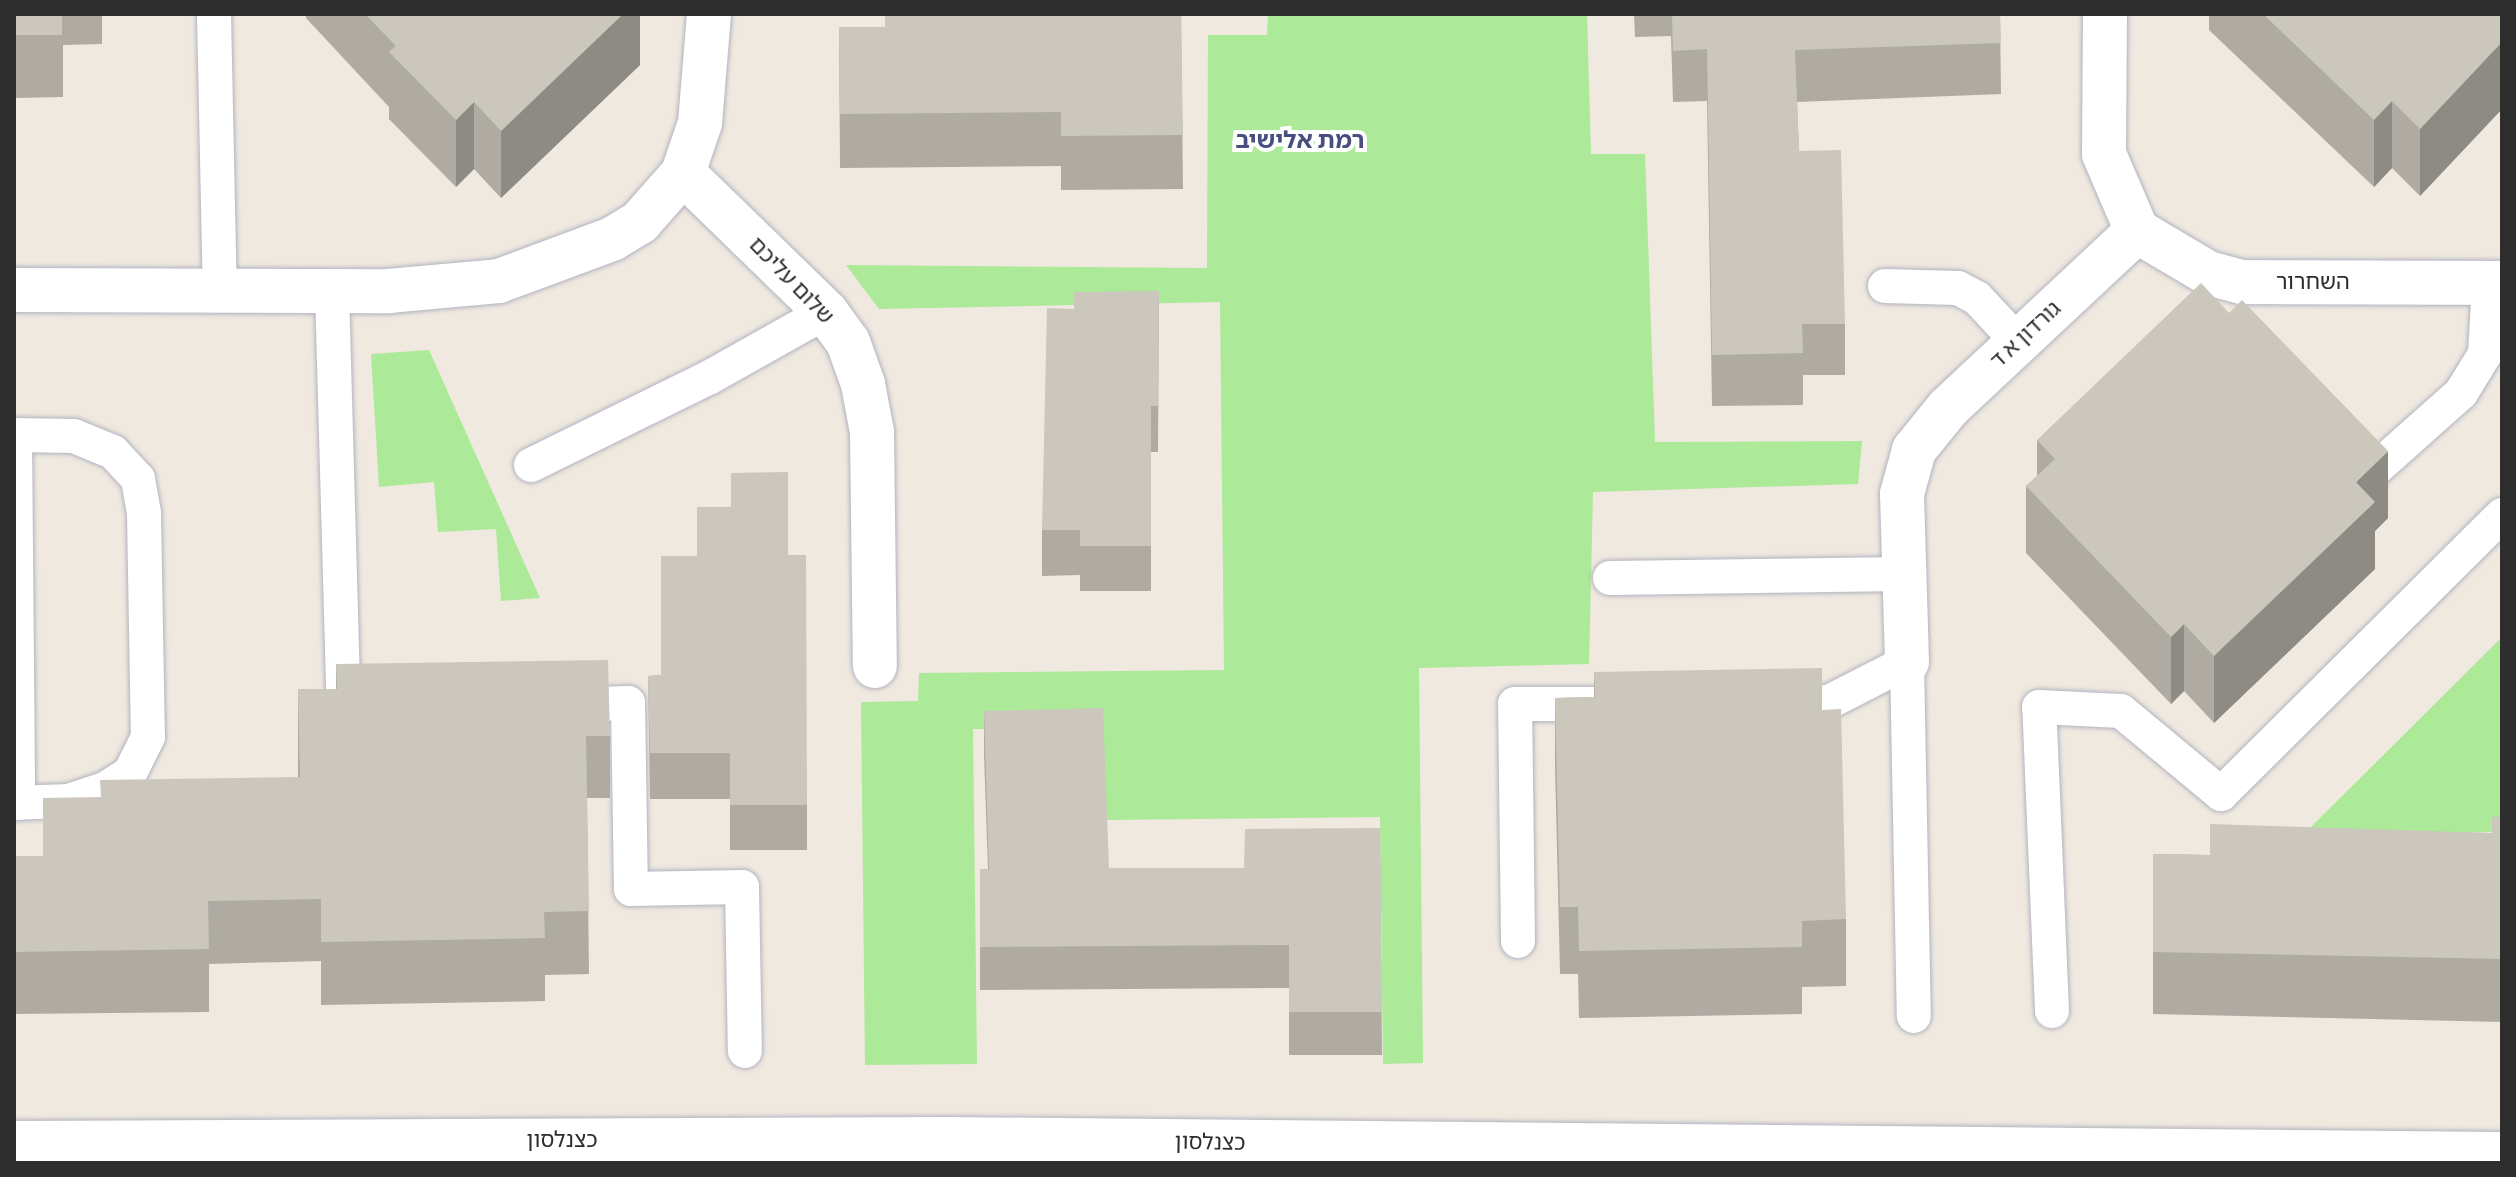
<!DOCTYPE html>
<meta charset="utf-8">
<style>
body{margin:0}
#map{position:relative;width:2516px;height:1177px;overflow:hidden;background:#efe9df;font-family:"Source Sans 3","Noto Sans Hebrew",sans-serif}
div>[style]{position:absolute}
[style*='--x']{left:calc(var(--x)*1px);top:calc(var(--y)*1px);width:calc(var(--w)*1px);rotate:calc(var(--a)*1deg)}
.green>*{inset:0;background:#ace998}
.roads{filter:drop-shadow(0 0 2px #b3b3c1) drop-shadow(0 0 2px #b3b3c1)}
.lane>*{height:34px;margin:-17px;padding:0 17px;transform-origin:17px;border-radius:17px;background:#fff}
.street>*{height:44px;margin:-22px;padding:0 22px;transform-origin:22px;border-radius:22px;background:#fff}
.secondary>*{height:44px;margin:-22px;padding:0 22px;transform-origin:22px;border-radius:22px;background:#fff}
.wall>*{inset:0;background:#afaba3}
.shaded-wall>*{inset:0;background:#8e8b84}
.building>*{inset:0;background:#cbc7bd;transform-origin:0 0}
span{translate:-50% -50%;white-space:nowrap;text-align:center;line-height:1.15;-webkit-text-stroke:8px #fff;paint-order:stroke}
.street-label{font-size:22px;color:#2d2d2d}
.neighbourhood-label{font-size:24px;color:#494e81;font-weight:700}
.frame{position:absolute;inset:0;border:16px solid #2d2d2d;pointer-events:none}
</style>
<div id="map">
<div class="green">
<i style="clip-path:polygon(1268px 14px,1587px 14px,1591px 154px,1645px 154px,1655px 442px,1862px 441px,1858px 484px,1593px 492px,1589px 664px,1419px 668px,1423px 1063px,1383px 1064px,1380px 817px,1102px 820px,1101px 728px,973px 729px,977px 1064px,865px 1065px,861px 702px,918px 701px,919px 673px,1224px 670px,1220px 302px,879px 309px,846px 265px,1207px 268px,1208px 35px,1267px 35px)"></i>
<i style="clip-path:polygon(429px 350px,540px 598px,501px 601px,496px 529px,438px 532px,434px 482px,379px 487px,371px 354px)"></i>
<i style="clip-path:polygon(2502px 637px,2502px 831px,2295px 843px)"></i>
</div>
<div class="roads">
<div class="lane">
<i style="--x:214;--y:14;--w:276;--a:88.8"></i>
<i style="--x:1885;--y:286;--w:73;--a:1.6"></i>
<i style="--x:1958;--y:288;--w:21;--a:28"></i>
<i style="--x:1977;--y:298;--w:60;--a:47"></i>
<i style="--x:332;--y:291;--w:417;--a:88.4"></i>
<i style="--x:14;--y:435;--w:60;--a:1"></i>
<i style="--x:74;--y:436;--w:42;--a:22.3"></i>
<i style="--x:113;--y:452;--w:37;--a:47"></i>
<i style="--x:138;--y:479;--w:36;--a:80"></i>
<i style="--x:144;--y:514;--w:223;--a:89"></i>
<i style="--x:148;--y:737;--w:40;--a:116.6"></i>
<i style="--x:130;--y:773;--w:30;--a:147"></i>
<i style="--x:105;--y:789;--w:39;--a:162"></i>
<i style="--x:68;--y:801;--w:54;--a:177.9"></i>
<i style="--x:15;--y:435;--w:368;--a:89.5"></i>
<i style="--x:531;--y:465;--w:199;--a:-26.2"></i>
<i style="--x:710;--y:377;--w:133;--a:-29.3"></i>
<i style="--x:2370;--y:474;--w:122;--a:-41.7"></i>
<i style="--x:2461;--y:393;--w:46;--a:-58.4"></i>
<i style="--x:2485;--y:354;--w:71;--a:-86.8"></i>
<i style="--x:1610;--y:578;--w:294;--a:-0.8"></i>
<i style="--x:1776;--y:703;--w:53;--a:-1.1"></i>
<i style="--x:1829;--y:702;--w:88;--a:-27.1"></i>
<i style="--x:1907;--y:662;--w:354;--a:88.9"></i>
<i style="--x:565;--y:705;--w:63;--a:-1.8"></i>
<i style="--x:628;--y:703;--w:186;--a:89.1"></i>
<i style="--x:631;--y:889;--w:111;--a:-1"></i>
<i style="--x:742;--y:887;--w:164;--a:89"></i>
<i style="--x:1518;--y:941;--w:237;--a:-90.7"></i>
<i style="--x:1515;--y:704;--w:84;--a:0"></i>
<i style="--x:2052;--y:1011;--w:304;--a:-92.4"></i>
<i style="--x:2039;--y:707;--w:82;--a:2.8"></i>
<i style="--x:2121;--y:711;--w:130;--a:39.7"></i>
<i style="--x:2221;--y:794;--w:396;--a:-44.8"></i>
</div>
<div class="street">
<i style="--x:709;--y:14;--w:109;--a:94.7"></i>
<i style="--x:700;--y:123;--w:53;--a:108.8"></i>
<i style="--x:683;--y:173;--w:199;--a:44.2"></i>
<i style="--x:826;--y:312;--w:37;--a:54"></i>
<i style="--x:848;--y:342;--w:45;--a:70.3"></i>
<i style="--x:863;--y:384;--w:49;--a:79.4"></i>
<i style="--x:872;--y:432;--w:234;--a:89.3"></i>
<i style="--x:2137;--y:231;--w:82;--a:30.6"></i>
<i style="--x:2208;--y:273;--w:34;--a:15"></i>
<i style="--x:2241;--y:282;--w:261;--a:0.2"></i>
<i style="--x:14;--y:290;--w:374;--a:0.2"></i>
<i style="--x:388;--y:291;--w:111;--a:-5.1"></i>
<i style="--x:499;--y:281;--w:121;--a:-20.4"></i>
<i style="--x:612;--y:239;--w:33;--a:-31"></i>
<i style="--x:640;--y:222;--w:65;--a:-48.7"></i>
<i style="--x:1907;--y:662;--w:168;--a:-91.7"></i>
<i style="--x:1902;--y:494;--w:46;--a:-74.7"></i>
<i style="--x:1914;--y:450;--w:54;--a:-51"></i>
<i style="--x:1948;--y:408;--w:259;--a:-43.1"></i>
<i style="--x:2137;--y:231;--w:84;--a:-113.2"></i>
<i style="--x:2104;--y:154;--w:140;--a:-89.6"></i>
</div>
<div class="secondary">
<i style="--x:14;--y:1143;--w:933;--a:-0.25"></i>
<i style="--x:947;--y:1139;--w:1555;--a:0.55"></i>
</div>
</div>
<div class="wall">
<i style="clip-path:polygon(14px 14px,102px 14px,102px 44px,63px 45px,63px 97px,14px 98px)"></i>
<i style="clip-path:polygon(306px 14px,640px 14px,640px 65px,501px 198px,474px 169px,456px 187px,389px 119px,389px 107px,306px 18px)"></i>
<i style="clip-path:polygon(885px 14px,1181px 14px,1183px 189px,1061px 190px,1061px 166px,840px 168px,839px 27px,885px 27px)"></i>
<i style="clip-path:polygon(1634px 14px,2000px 14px,2001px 94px,1797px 102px,1799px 151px,1845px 324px,1845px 375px,1803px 375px,1803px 405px,1712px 406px,1707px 101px,1673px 102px,1671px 36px,1635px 37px)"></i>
<i style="clip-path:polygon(2209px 14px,2502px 14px,2502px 109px,2420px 196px,2392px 168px,2374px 187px,2209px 30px)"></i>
<i style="clip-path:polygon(1159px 291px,1158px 452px,1151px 452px,1151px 591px,1080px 591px,1080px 575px,1042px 576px,1042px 530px,1074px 309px)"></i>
<i style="clip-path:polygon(2037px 440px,2388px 518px,2375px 531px,2375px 569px,2214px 723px,2184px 691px,2171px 704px,2026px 553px,2026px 486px,2037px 476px)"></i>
<i style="clip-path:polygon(788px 555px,807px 805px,807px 850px,730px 850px,730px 799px,650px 799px,648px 676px,661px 675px)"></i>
<i style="clip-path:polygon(336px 664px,610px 736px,610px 798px,587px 798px,589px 974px,545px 975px,545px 1001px,321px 1005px,321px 961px,209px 964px,209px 1012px,14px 1014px,14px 856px,43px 856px,100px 797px,298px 777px,298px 689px,336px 689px)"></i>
<i style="clip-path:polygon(1594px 672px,1822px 710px,1846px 919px,1846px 986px,1802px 987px,1802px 1014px,1579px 1018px,1578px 974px,1560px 974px,1555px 765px,1555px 698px,1594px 697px)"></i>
<i style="clip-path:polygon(984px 711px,1109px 868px,1244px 868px,1380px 828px,1382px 1055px,1289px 1055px,1289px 988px,980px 990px,980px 869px,988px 869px,984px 754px)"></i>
<i style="clip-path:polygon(2502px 817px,2502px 1022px,2153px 1014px,2153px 854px,2210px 855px,2492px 833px)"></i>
</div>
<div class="shaded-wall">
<i style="clip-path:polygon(623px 14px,640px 14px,640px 65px,501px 198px,501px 131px)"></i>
<i style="clip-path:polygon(2502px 42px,2502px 109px,2420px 196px,2420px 129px)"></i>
<i style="clip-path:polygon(2392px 101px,2392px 168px,2374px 187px,2374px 120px)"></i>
<i style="clip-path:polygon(474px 102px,474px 169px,456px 187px,456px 120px)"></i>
<i style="clip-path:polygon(2388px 451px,2388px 518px,2375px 531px,2375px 569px,2214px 723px,2214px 656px,2356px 482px)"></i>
<i style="clip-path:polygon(2184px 624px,2184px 691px,2171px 704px,2171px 637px)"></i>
</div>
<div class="building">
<i style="left:14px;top:14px;width:48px;height:21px"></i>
<i style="clip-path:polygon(365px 14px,623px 14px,501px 131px,474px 102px,456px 120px,389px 52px,396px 46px)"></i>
<i style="clip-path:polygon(885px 14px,1181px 14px,1183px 135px,1061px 136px,1061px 112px,840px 114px,839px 27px,885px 27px)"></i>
<i style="clip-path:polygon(1672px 14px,2000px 14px,2001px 43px,1795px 50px,1799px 151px,1841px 150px,1845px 324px,1802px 324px,1803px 353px,1712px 355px,1707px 49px,1673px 51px)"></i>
<i style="clip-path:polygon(2263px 14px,2502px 14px,2502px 42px,2420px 129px,2392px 101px,2374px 120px)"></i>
<i style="clip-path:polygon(2201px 283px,2229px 313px,2242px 300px,2388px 451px,2356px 482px,2375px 502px,2214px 656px,2184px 624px,2171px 637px,2026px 486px,2055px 459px,2037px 440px)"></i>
<i style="clip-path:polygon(1159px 291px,1158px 406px,1151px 406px,1151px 546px,1080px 546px,1080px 530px,1042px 530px,1047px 308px,1074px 309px,1074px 292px)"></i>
<i style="clip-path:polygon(788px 472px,788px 555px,806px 555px,807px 805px,730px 805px,730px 753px,650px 753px,648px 676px,661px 675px,661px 556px,697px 556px,697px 507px,731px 507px,731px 473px)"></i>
<i style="clip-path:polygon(608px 660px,610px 736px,586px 736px,589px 911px,544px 912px,545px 938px,321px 942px,321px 899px,208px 901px,209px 949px,14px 952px,14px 856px,43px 856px,43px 798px,101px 797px,100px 780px,300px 777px,298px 689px,337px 689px,336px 664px)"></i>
<i style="clip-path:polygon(1822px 668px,1822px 710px,1841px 709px,1846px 919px,1802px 921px,1802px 947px,1579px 951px,1578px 907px,1560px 907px,1555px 698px,1595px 697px,1594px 672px)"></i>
<i style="clip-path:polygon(1103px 708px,1109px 868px,1244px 868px,1245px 829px,1380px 828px,1382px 1012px,1289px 1012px,1289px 945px,980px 947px,980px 869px,989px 869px,984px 711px)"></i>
<i style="clip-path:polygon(2492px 817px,2502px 817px,2502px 959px,2153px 952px,2153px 854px,2210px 855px,2210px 824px,2492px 833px)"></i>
</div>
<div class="street-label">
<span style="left:791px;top:281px;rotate:46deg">שלום עליכם</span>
<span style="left:2313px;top:283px">השחרור</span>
<span style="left:2026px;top:335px;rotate:-43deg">גורדון א ד</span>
<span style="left:562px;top:1141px">כצנלסון</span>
<span style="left:1210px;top:1143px;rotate:1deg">כצנלסון</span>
</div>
<div class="neighbourhood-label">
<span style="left:1300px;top:141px">רמת אלישיב</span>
</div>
<div class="frame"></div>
</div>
